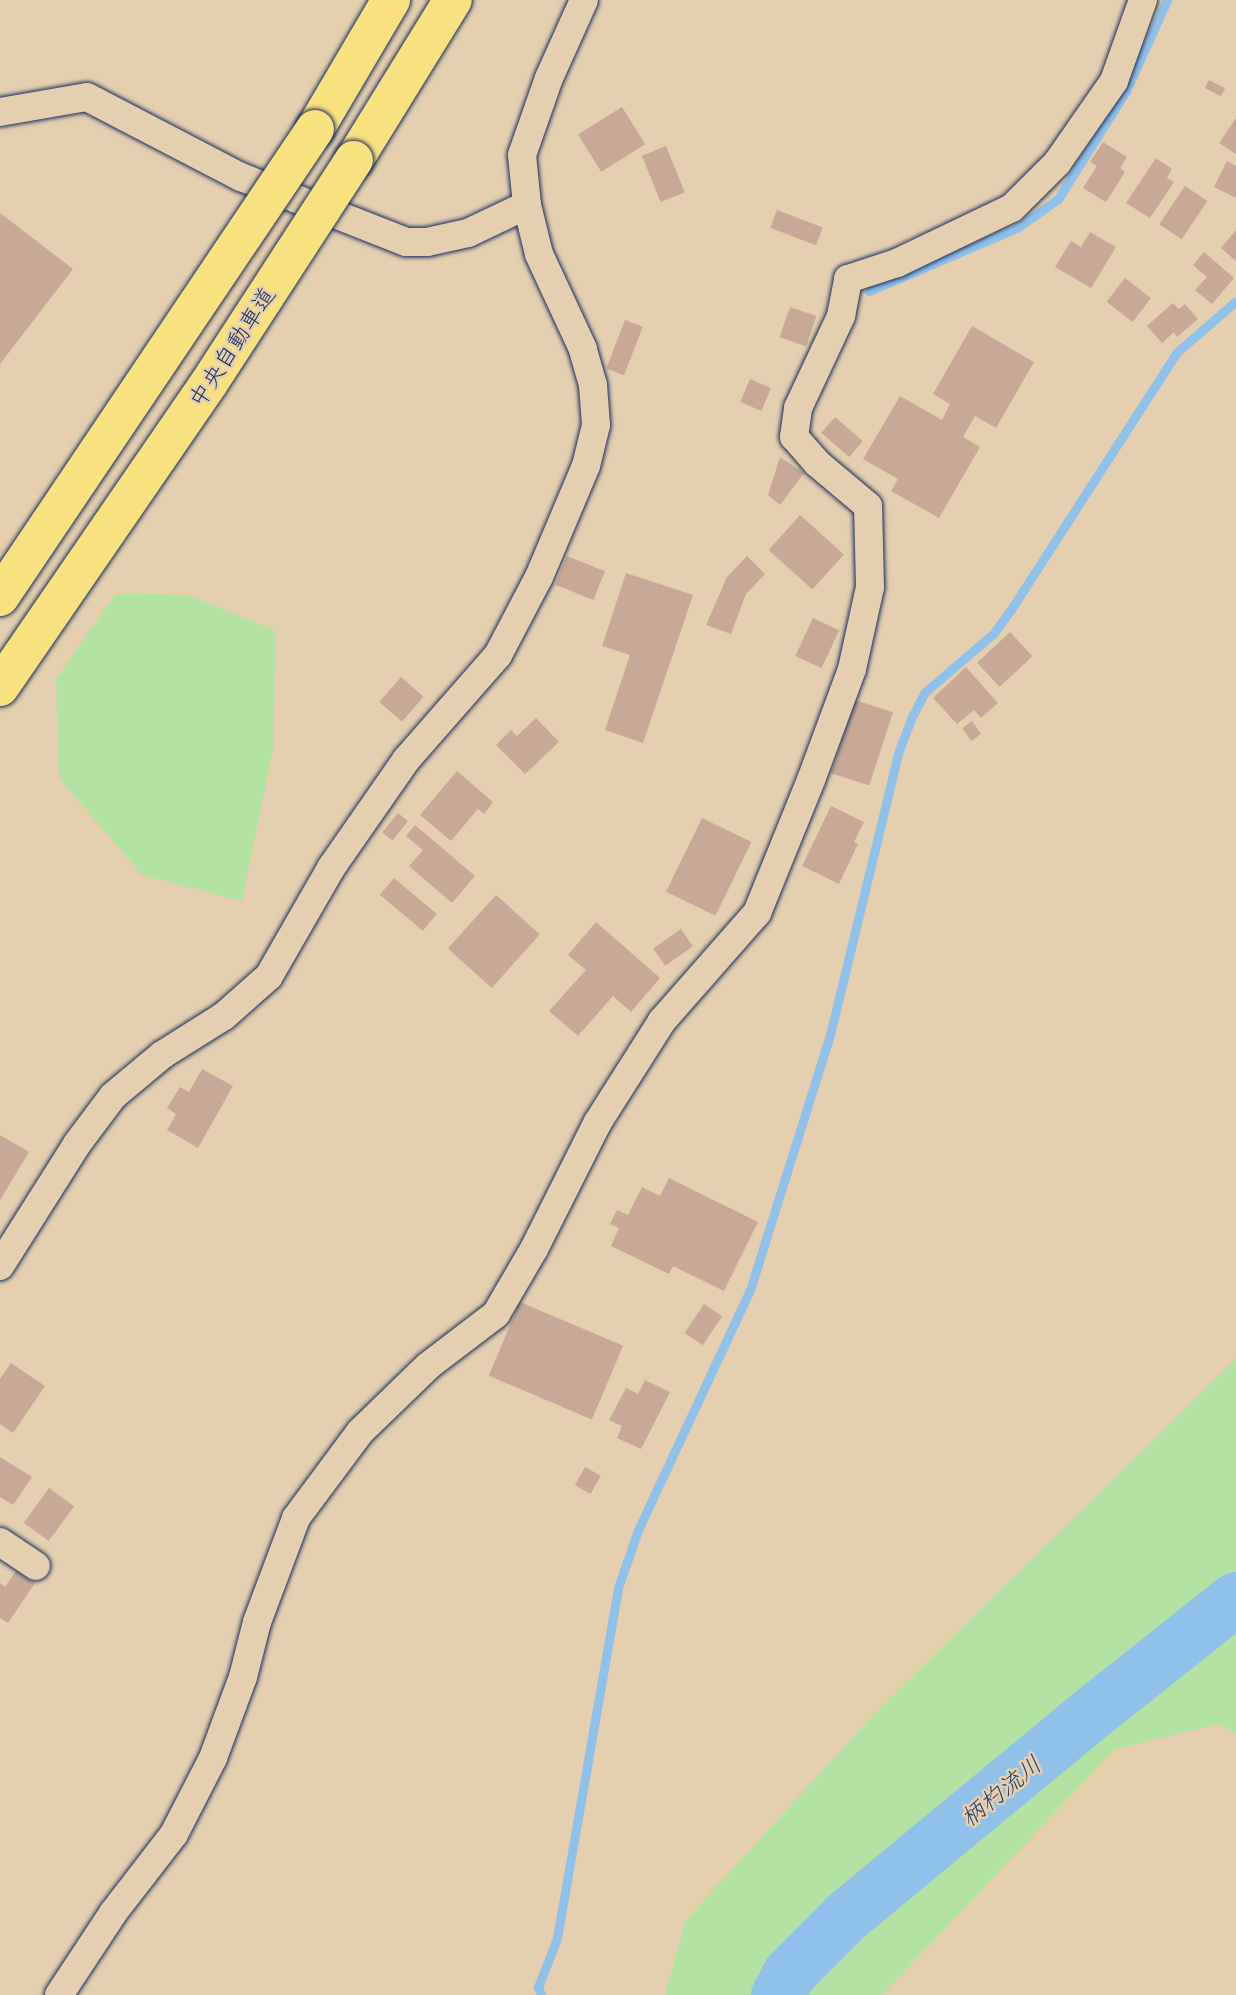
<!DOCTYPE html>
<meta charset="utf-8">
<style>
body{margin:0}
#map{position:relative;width:1236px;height:1995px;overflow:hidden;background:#e5cfae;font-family:Itim,"Klee One",sans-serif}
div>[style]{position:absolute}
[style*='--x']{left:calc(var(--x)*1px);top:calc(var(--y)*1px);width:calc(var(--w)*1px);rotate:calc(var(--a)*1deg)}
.green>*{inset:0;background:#b2e3a2}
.stream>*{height:9px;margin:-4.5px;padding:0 4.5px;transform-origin:4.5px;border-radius:4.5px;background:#8fc1eb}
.river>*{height:54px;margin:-27px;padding:0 27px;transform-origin:27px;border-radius:27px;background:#8fc1eb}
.building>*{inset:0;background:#c9a996;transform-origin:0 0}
.roads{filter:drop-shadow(0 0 2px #1b2f5e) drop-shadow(0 0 2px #1b2f5e)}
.street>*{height:28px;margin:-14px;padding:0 14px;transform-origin:14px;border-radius:14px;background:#e5cfae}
.highway>*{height:38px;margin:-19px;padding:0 19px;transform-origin:19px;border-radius:19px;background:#fae180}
.bridges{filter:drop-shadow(0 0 2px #1b2f5e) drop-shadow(0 0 2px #1b2f5e)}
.highway-bridge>*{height:38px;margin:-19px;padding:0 19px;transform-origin:19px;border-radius:19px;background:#fae180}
span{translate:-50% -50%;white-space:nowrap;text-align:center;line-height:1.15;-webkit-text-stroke:5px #e5cfae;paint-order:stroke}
.street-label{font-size:23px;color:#1b2f5e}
.water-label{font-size:24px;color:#273e6c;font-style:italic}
</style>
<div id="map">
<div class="green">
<i style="clip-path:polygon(116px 593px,189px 595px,276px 631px,273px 749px,242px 901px,142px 875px,59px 778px,56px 679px)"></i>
<i style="clip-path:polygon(1236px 1359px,1236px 1733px,1219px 1724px,1115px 1749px,882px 1995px,665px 1995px,685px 1921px,877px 1711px)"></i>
</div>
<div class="stream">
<i style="--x:869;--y:291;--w:161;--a:-23.1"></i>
<i style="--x:1017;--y:228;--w:50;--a:-35.3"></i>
<i style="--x:1058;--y:199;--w:128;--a:-57.8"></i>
<i style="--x:1126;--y:91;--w:100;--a:-65.7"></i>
<i style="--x:541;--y:1995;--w:9;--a:-111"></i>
<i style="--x:538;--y:1987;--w:53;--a:-68.8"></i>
<i style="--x:557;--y:1938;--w:355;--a:-80.1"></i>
<i style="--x:618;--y:1588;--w:61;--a:-71"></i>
<i style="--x:638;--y:1530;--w:265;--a:-65"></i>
<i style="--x:750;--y:1290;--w:267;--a:-72.6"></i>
<i style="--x:830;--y:1035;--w:290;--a:-76.4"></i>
<i style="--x:898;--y:753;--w:36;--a:-69"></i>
<i style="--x:911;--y:719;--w:30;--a:-63"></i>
<i style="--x:925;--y:692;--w:89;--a:-40.5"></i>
<i style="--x:993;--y:634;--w:29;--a:-54"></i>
<i style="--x:1010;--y:611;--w:307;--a:-57.2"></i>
<i style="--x:1176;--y:353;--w:79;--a:-40.9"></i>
</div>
<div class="river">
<i style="--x:778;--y:1995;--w:25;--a:-61"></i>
<i style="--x:790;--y:1973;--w:81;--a:-45"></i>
<i style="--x:847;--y:1916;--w:303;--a:-39.6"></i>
<i style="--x:1080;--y:1723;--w:199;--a:-38.5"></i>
</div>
<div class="building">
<i style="left:1209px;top:80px;width:18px;height:9px;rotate:27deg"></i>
<i style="left:622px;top:107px;width:44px;height:52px;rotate:58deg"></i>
<i style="clip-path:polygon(1236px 118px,1236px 154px,1219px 143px)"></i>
<i style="clip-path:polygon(1103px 142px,1127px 157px,1120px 168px,1125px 172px,1106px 202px,1083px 188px,1097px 166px,1090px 162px)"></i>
<i style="left:666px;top:146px;width:50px;height:26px;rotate:68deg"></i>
<i style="clip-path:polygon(1156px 158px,1172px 169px,1167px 178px,1174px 182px,1150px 218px,1126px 203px)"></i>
<i style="clip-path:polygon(1227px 161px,1236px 166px,1236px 198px,1214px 187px)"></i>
<i style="left:1185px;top:186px;width:27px;height:46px;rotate:34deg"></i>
<i style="left:777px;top:210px;width:49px;height:19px;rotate:21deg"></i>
<i style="clip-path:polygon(0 213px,73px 269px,0 364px)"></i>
<i style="clip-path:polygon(1236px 230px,1236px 261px,1221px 248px)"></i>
<i style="clip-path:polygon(1090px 232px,1116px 247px,1091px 288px,1055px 267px,1071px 241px,1081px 247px)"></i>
<i style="clip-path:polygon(1204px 252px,1234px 278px,1212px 304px,1195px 290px,1207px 277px,1193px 265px)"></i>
<i style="left:1125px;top:278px;width:33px;height:30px;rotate:38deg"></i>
<i style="clip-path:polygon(1173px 303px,1179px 309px,1185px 304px,1198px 319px,1177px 337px,1174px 332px,1162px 343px,1147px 326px)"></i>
<i style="left:790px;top:307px;width:28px;height:32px;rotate:19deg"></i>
<i style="left:625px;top:320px;width:19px;height:52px;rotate:21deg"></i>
<i style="clip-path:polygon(972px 326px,1034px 362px,996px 428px,975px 416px,963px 437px,980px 447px,939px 518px,891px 491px,898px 479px,863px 459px,900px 396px,942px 420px,950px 404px,933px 394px)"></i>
<i style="left:750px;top:379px;width:23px;height:25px;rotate:23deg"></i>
<i style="left:835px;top:417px;width:37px;height:21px;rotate:41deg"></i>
<i style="clip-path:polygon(780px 457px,804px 473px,780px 505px,768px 495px)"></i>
<i style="left:800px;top:515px;width:59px;height:47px;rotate:42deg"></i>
<i style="left:567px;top:556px;width:41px;height:31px;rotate:22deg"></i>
<i style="clip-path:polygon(747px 556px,765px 574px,746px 594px,731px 634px,706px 625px,727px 577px)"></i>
<i style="clip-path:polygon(626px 573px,693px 595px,643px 743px,605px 730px,630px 655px,602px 646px)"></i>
<i style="left:813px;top:618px;width:29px;height:42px;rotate:25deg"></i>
<i style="left:1010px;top:632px;width:33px;height:45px;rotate:47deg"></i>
<i style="clip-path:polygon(966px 667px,998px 703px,981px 718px,974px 710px,957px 724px,933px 698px)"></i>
<i style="left:401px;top:677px;width:30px;height:33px;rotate:41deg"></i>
<i style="left:855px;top:700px;width:40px;height:77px;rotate:18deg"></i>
<i style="clip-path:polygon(536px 718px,559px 742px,525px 774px,496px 745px,511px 730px,517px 736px)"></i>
<i style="left:972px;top:721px;width:16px;height:12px;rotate:55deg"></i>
<i style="clip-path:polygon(457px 771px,493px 802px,484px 814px,478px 809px,451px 841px,420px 815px)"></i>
<i style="clip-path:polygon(831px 806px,864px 822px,854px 842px,858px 844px,839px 884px,802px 866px)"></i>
<i style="left:398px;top:813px;width:13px;height:25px;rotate:39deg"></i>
<i style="left:702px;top:818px;width:55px;height:82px;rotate:26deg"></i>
<i style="clip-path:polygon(415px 825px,475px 876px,452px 903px,409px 866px,423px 850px,406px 836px)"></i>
<i style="left:394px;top:878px;width:56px;height:22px;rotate:40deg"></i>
<i style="left:496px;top:895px;width:59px;height:72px;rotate:42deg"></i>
<i style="clip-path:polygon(596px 922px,660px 978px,631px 1012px,613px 996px,578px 1036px,549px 1011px,586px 970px,568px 955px)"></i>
<i style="left:681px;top:929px;width:21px;height:34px;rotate:55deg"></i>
<i style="clip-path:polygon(202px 1069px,233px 1086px,198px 1148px,167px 1130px,176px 1114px,167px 1108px,180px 1087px,189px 1092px)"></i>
<i style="clip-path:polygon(0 1135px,29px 1152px,0 1200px)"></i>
<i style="clip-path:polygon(669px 1178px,758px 1222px,724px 1291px,673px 1266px,669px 1274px,611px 1246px,619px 1228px,610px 1224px,617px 1210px,628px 1215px,642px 1187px,660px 1196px)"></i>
<i style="left:520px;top:1302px;width:112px;height:80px;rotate:23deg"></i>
<i style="left:704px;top:1304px;width:22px;height:35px;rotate:34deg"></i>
<i style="clip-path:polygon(11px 1363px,45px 1386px,13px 1433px,0 1424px,0 1379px)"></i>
<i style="clip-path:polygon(645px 1380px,670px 1392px,641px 1449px,617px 1438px,622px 1426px,609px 1420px,626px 1388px,638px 1394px)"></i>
<i style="clip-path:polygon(0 1457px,32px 1477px,13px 1505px,0 1497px)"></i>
<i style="left:585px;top:1467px;width:18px;height:21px;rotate:29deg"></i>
<i style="left:49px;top:1488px;width:31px;height:43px;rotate:36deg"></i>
<i style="clip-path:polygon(16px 1571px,35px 1583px,8px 1623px,0 1618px,0 1583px,5px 1587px)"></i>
</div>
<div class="roads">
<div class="street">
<i style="--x:0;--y:112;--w:88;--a:-9.8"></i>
<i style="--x:87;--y:97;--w:174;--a:27.5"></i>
<i style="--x:241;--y:177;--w:177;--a:21.5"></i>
<i style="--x:406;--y:242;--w:21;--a:0"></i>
<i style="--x:427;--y:242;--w:42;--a:-12.4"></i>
<i style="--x:468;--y:233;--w:65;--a:-25.4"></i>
<i style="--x:0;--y:1266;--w:144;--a:-57.7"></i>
<i style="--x:77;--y:1144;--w:60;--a:-53.1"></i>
<i style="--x:113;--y:1096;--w:64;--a:-39.9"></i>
<i style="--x:162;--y:1055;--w:73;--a:-32.2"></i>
<i style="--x:224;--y:1016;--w:60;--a:-41.6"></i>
<i style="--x:269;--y:976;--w:125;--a:-60.1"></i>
<i style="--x:331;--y:868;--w:131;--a:-55.2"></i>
<i style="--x:406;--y:760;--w:140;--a:-48.8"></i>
<i style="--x:498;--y:655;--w:88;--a:-62.3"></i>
<i style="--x:539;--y:577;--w:121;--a:-67.1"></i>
<i style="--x:586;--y:466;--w:42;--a:-76.3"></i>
<i style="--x:596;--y:425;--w:40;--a:-94.3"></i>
<i style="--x:593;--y:385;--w:37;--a:-106"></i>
<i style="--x:583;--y:349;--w:105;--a:-114.9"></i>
<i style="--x:539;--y:254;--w:50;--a:-103.8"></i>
<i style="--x:527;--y:205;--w:50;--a:-95.7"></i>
<i style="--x:522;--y:155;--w:82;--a:-70.7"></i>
<i style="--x:549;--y:78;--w:85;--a:-65.8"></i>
<i style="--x:0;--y:1542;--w:43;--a:33.7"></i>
<i style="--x:59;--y:1995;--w:98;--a:-56.6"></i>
<i style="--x:113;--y:1913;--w:100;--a:-52.3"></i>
<i style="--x:174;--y:1834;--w:85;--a:-62.8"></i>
<i style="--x:213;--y:1758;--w:86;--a:-69.7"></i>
<i style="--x:243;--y:1677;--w:57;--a:-75.7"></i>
<i style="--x:257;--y:1622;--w:111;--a:-69.4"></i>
<i style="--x:296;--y:1518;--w:107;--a:-53.3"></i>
<i style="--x:360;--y:1432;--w:95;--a:-44.1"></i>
<i style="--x:428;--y:1366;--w:86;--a:-37.4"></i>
<i style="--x:496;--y:1314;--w:75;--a:-59.7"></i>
<i style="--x:534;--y:1249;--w:142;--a:-63.3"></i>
<i style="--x:598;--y:1122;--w:120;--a:-57.6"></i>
<i style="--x:662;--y:1021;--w:144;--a:-48.7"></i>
<i style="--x:757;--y:913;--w:144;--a:-67.9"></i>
<i style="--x:811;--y:780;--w:118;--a:-69.7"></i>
<i style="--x:852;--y:669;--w:84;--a:-77.6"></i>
<i style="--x:870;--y:587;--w:81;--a:-91.4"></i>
<i style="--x:868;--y:506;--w:67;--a:-139.9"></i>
<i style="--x:817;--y:463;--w:35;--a:-131"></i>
<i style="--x:794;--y:437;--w:29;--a:-82"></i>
<i style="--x:798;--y:408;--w:102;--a:-64.9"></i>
<i style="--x:841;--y:316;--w:38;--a:-79"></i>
<i style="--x:848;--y:279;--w:52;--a:-18.1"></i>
<i style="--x:897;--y:263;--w:127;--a:-25.6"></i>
<i style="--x:1012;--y:208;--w:64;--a:-45"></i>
<i style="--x:1057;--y:163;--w:100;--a:-55.2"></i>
<i style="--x:1114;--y:81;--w:86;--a:-70.3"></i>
</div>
<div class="highway">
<i style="--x:315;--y:129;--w:150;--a:-59.5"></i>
<i style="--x:354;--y:160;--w:188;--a:-58.3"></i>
</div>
</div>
<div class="bridges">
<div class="highway-bridge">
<i style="--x:0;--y:597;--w:564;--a:-56.06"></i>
<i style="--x:0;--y:687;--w:369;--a:-55.5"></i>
<i style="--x:209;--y:383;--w:266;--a:-57"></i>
</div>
</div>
<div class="street-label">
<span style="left:232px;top:347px;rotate:-57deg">中央自動車道</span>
</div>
<div class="water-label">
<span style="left:1001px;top:1791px;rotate:-39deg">柄杓流川</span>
</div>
</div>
